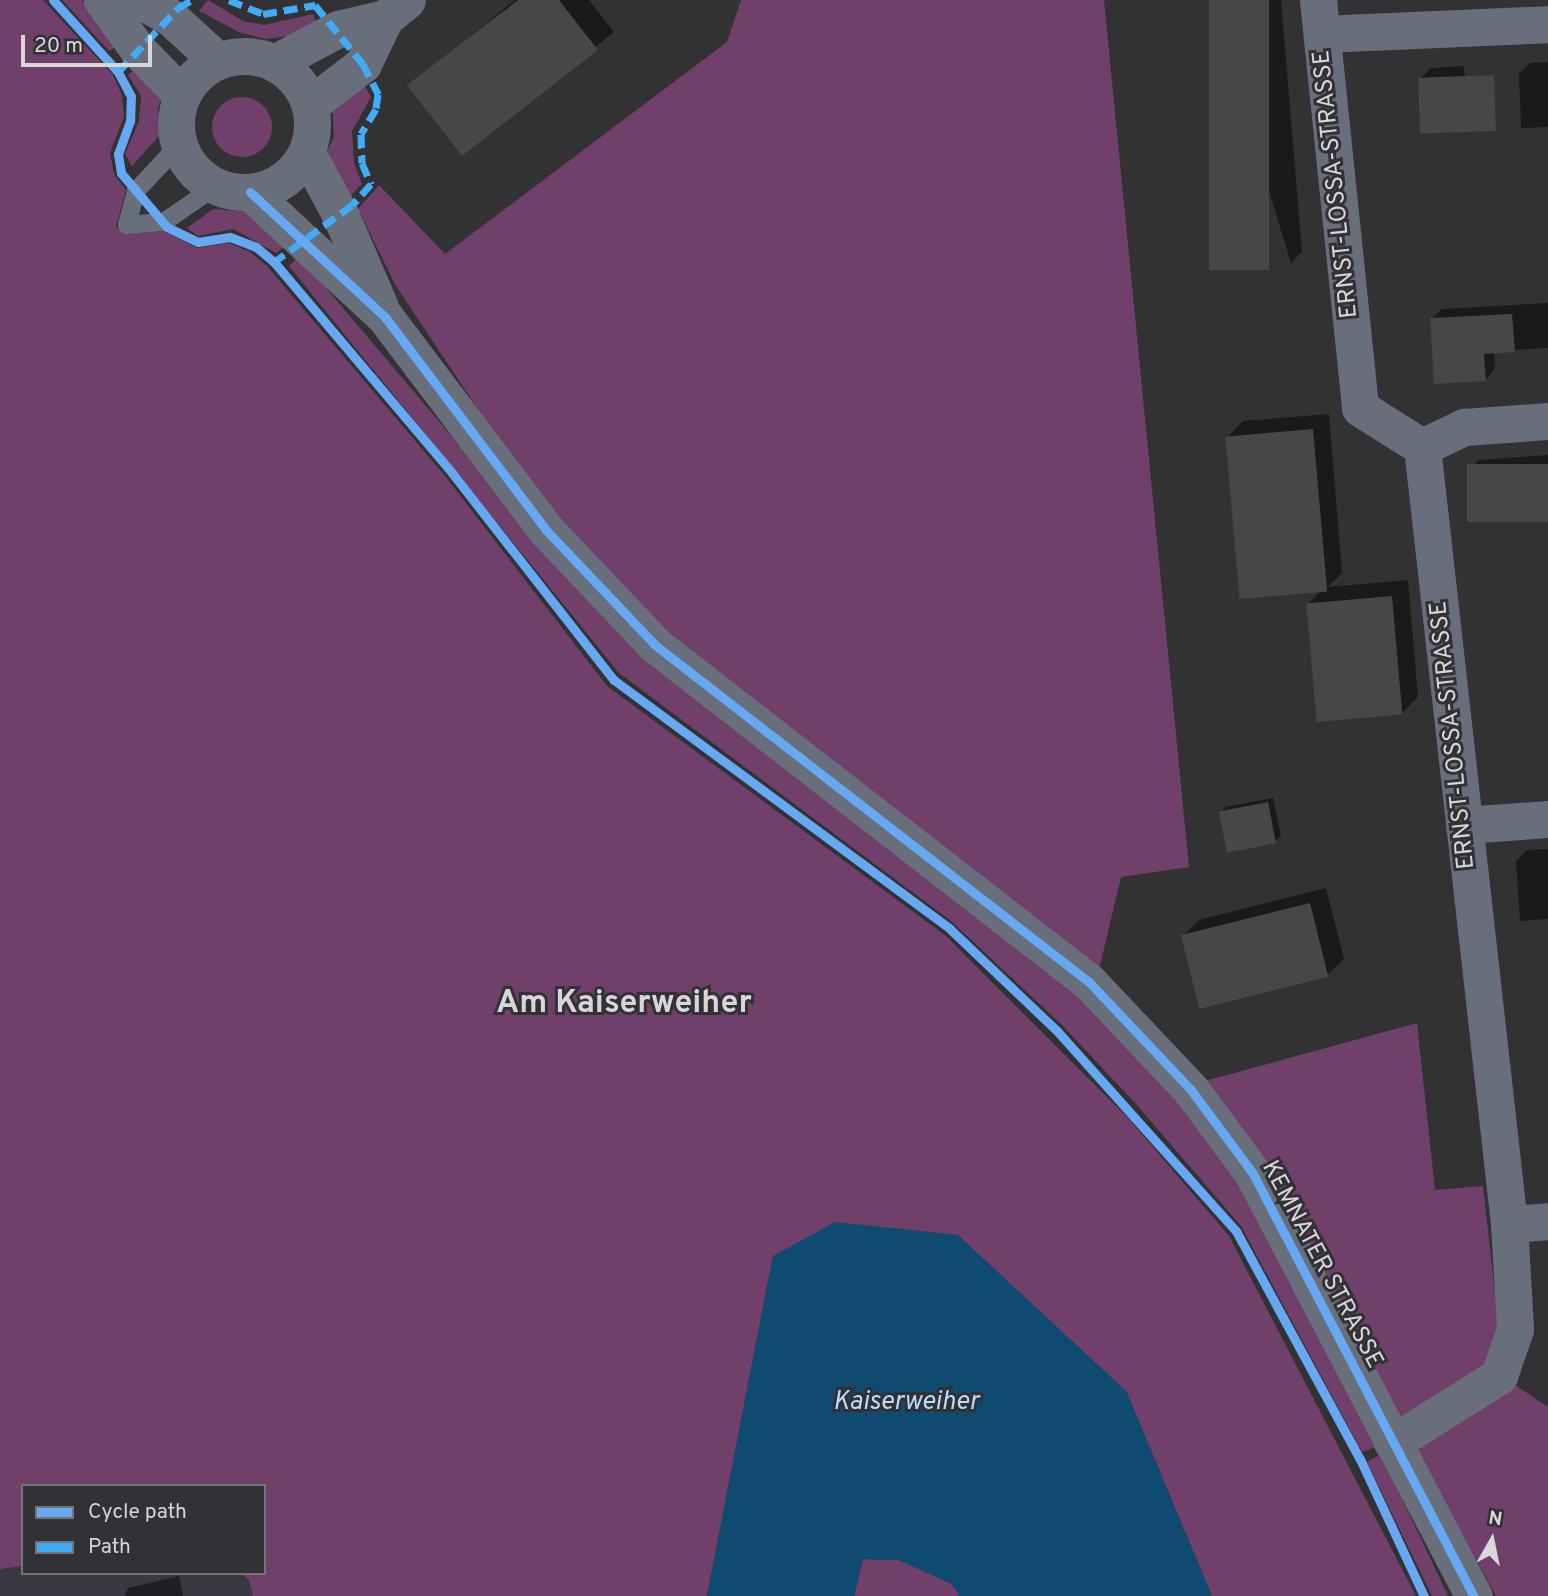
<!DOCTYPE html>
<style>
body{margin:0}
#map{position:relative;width:1548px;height:1596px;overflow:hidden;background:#323235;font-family:Overpass,sans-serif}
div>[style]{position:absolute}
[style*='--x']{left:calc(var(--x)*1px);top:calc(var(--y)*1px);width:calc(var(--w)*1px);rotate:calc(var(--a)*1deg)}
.built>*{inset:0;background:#393942}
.green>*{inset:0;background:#70406b}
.round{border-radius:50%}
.water>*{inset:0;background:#0f4a70}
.shadow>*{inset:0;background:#0007}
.building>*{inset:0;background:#474649;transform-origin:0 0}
.lane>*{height:18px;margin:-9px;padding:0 9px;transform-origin:9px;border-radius:9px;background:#696e7b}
.street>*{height:37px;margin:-18.5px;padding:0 18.5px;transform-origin:18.5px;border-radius:18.5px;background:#696e7b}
.street>.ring{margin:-18.5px;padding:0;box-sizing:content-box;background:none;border:37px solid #696e7b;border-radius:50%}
.quiet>*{height:7px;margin-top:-3.5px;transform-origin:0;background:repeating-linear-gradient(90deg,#42abf6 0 14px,transparent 0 21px)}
.cycleway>*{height:9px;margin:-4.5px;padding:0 4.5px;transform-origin:4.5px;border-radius:4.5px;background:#66a8f1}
span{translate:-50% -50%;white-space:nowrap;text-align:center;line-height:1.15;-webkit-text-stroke:6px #313136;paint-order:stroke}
.street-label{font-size:24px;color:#d7d7da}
.water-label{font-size:26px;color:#b9defd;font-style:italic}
.district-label{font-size:32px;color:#d7d7da;font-weight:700}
.legend{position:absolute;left:21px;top:1484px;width:245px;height:91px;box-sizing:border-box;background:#313136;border:2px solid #737378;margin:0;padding:9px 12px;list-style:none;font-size:21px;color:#d7d7da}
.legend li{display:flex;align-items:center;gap:14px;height:35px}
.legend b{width:35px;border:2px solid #737378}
.north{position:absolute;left:1457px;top:1505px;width:70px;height:70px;-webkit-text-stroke:5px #313136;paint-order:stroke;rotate:9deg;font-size:19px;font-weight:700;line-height:28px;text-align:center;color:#d7d7da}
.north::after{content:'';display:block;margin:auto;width:24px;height:32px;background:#d7d7da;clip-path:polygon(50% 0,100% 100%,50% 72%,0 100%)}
.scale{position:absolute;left:21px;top:35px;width:131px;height:32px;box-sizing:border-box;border:4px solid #d7d7da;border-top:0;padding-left:9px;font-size:21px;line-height:24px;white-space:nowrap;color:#d7d7da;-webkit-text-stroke:5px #313136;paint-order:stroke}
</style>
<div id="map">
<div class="built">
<i style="clip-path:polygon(23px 1566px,23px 1573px,241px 1573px,249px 1580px,253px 1596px,0 1596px,0 1569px)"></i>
</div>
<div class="green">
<i style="clip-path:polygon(0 0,43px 0,113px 75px,122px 95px,124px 117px,110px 153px,114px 174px,126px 190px,116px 227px,125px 234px,165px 231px,197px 248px,229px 243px,250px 252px,266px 265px,445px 476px,607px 686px,946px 936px,1128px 1118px,1229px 1236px,1416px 1596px,1212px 1596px,1126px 1391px,773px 1256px,707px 1596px,253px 1596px,249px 1580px,241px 1573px,264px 1573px,264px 1486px,23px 1486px,23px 1566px,0 1569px)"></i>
<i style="clip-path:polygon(62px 0,82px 0,119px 45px,109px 51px)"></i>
<i style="clip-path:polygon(208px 0,243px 21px,264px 25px,313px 14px,317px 24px,289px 36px,265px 39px,239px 32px,199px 11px)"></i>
<i style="clip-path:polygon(741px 0,1104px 0,1189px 867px,1121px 877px,1098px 974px,662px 635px,553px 522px,396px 286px,358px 209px,379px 185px,445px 254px,727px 42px)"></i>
<i style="clip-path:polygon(138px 66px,163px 95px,158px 108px,160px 135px,132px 166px,125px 154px,139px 121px,141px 96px,128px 75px)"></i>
<i style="clip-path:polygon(361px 80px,371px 97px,352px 131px,354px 163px,362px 184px,348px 198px,326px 154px,334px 137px,332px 105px)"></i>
<i class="round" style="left:212px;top:97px;width:60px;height:60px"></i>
<i style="clip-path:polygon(213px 209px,251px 212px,287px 245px,276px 253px,233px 229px,198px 236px,187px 228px)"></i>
<i style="clip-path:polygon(299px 256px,536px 536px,1081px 992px,1182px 1097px,1241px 1177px,1377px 1447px,1362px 1452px,1241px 1226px,1136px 1104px,1062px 1025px,951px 921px,619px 673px,289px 266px)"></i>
<i style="clip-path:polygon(1417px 1023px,1435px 1190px,1483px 1186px,1499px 1329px,1484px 1371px,1396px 1422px,1205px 1081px)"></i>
<i style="clip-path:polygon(1515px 1385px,1548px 1407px,1548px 1596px,1496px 1596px,1412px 1444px)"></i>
<i style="clip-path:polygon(1381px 1454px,1448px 1596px,1432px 1596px,1367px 1462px)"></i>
<i style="clip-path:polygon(863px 1559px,899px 1560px,952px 1584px,960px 1596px,854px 1596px)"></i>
</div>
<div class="water">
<i style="clip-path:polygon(835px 1222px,958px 1235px,1126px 1391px,1212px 1596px,960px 1596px,952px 1584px,899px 1560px,863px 1559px,854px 1596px,707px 1596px,773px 1256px)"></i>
</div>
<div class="shadow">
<i style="clip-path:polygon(515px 0,589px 0,614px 32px,462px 153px,410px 86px)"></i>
<i style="clip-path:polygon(1211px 0,1281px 0,1302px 252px,1291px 263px)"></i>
<i style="clip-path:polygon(1548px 62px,1548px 127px,1521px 128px,1519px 74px,1530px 63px)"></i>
<i style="clip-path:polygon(1464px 66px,1468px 120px,1420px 79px,1431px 68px)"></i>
<i style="clip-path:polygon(1548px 303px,1548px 348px,1494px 351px,1495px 369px,1485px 380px,1432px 319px,1442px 309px)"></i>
<i style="clip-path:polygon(1329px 414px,1342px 573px,1328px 587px,1408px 580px,1418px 697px,1401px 714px,1308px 604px,1321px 590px,1227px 438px,1243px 421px)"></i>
<i style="clip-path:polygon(1548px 455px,1548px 520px,1468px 471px,1479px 460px)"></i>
<i style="clip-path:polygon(1273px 798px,1281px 836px,1275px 841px,1221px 812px,1226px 807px)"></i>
<i style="clip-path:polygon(1548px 849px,1548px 919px,1520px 921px,1516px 861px,1527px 850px)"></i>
<i style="clip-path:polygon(1326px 888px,1344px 959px,1327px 975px,1183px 936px,1199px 920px)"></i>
<i style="clip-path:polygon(179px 1576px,183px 1596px,124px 1596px,128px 1588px)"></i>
</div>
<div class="building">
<i style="clip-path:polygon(518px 0,559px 0,598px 50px,462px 156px,407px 85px)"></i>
<i style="left:1209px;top:0;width:60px;height:270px"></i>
<i style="left:1494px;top:75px;width:56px;height:76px;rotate:88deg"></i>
<i style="clip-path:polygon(1512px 314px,1515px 352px,1484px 354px,1486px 381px,1434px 384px,1430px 318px)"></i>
<i style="left:1313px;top:429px;width:163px;height:88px;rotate:85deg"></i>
<i style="left:1548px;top:464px;width:58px;height:81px;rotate:90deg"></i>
<i style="left:1392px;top:596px;width:119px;height:86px;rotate:85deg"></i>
<i style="left:1268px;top:802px;width:42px;height:50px;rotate:79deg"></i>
<i style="left:1310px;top:903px;width:76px;height:133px;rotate:76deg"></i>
</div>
<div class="lane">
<i style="--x:179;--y:145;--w:63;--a:133.1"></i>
<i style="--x:136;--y:191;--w:35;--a:105"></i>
<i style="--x:127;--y:225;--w:37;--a:-5"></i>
<i style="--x:164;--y:222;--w:62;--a:-34.5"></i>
</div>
<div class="street">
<i style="--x:102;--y:0;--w:62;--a:54.2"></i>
<i style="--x:138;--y:50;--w:63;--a:45.6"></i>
<i style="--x:140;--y:0;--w:34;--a:30"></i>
<i style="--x:170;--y:17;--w:65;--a:42.5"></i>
<i style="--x:1318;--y:0;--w:410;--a:84.1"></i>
<i style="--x:1360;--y:408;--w:73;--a:32.2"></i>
<i style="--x:1422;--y:447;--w:782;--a:83.61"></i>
<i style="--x:1509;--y:1224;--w:105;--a:86.7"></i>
<i style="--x:1515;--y:1329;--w:50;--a:108.8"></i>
<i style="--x:1499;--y:1376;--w:126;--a:147.9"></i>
<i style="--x:1322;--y:34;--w:226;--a:-2.5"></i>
<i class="ring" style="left:176px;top:56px;width:99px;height:99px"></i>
<i style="--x:274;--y:63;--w:72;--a:-28"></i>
<i style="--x:338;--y:29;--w:48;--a:-13.2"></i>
<i style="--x:310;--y:105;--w:67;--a:-37.7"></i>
<i style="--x:363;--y:64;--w:51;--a:-64.4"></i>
<i style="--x:385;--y:18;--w:28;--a:-39"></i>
<i style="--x:307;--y:153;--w:69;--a:61.6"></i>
<i style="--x:340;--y:214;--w:101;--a:66.7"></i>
<i style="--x:250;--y:192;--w:184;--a:42.8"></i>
<i style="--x:385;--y:317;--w:267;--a:52.9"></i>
<i style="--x:546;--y:530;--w:158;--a:46.5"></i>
<i style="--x:655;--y:645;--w:549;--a:37.83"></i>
<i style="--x:1089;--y:982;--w:149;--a:46.6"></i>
<i style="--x:1191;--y:1090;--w:102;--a:53.4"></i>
<i style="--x:1252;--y:1172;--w:479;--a:62.4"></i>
<i style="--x:1422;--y:447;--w:47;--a:-25.5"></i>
<i style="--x:1464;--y:427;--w:84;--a:-4.1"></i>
<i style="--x:1464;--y:825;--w:84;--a:-4.1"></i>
<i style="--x:1509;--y:1224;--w:39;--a:-4"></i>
</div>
<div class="quiet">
<i style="--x:229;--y:0;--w:37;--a:22"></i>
<i style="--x:263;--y:14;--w:53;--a:-9.8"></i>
<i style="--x:315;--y:5;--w:76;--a:50.9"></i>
<i style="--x:363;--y:64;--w:34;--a:63"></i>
<i style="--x:378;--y:94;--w:15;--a:98"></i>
<i style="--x:376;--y:109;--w:29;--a:121"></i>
<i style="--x:361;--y:134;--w:29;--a:88"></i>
<i style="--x:362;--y:163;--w:23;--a:67"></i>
<i style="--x:371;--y:184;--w:28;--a:132"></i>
<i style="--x:352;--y:205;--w:97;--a:143.8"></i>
<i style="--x:118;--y:72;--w:88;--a:-46.8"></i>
<i style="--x:178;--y:8;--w:16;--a:-30"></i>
</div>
<div class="cycleway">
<i style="--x:53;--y:0;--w:97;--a:47.9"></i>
<i style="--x:118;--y:72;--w:27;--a:62"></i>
<i style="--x:131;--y:96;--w:25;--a:92"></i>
<i style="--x:130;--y:121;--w:35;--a:110"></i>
<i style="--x:118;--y:154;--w:19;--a:81"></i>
<i style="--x:121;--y:173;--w:71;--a:49.6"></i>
<i style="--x:167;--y:227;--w:34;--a:26"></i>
<i style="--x:198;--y:242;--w:32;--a:-9"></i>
<i style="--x:230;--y:237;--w:28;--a:21"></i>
<i style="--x:256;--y:247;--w:23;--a:40"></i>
<i style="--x:274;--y:262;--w:276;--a:49.8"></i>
<i style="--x:452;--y:473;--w:263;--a:52"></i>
<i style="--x:614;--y:680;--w:418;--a:36.5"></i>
<i style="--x:950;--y:929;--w:149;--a:43.6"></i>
<i style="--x:1058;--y:1032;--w:267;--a:48.2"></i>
<i style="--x:1236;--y:1231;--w:260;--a:61.5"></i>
<i style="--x:1360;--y:1459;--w:151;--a:65"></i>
<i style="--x:250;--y:192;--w:184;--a:42.8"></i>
<i style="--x:385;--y:317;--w:267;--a:52.9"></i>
<i style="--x:546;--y:530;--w:158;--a:46.5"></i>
<i style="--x:655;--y:645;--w:549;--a:37.83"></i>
<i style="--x:1089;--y:982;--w:149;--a:46.6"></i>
<i style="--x:1191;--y:1090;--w:102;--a:53.4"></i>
<i style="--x:1252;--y:1172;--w:479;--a:62.4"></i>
</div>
<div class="street-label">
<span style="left:1337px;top:184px;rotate:-96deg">ERNST-LOSSA-STRASSE</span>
<span style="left:1454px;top:735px;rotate:-96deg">ERNST-LOSSA-STRASSE</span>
<span style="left:1321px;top:1265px;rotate:62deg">KEMNATER STRASSE</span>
</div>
<div class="water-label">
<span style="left:906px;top:1403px">Kaiserweiher</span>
</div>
<div class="district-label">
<span style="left:624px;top:1004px">Am Kaiserweiher</span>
</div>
<ul class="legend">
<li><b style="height:9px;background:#66a8f1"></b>Cycle path</li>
<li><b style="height:9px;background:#42abf6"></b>Path</li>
</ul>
<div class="north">N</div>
<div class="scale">20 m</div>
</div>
